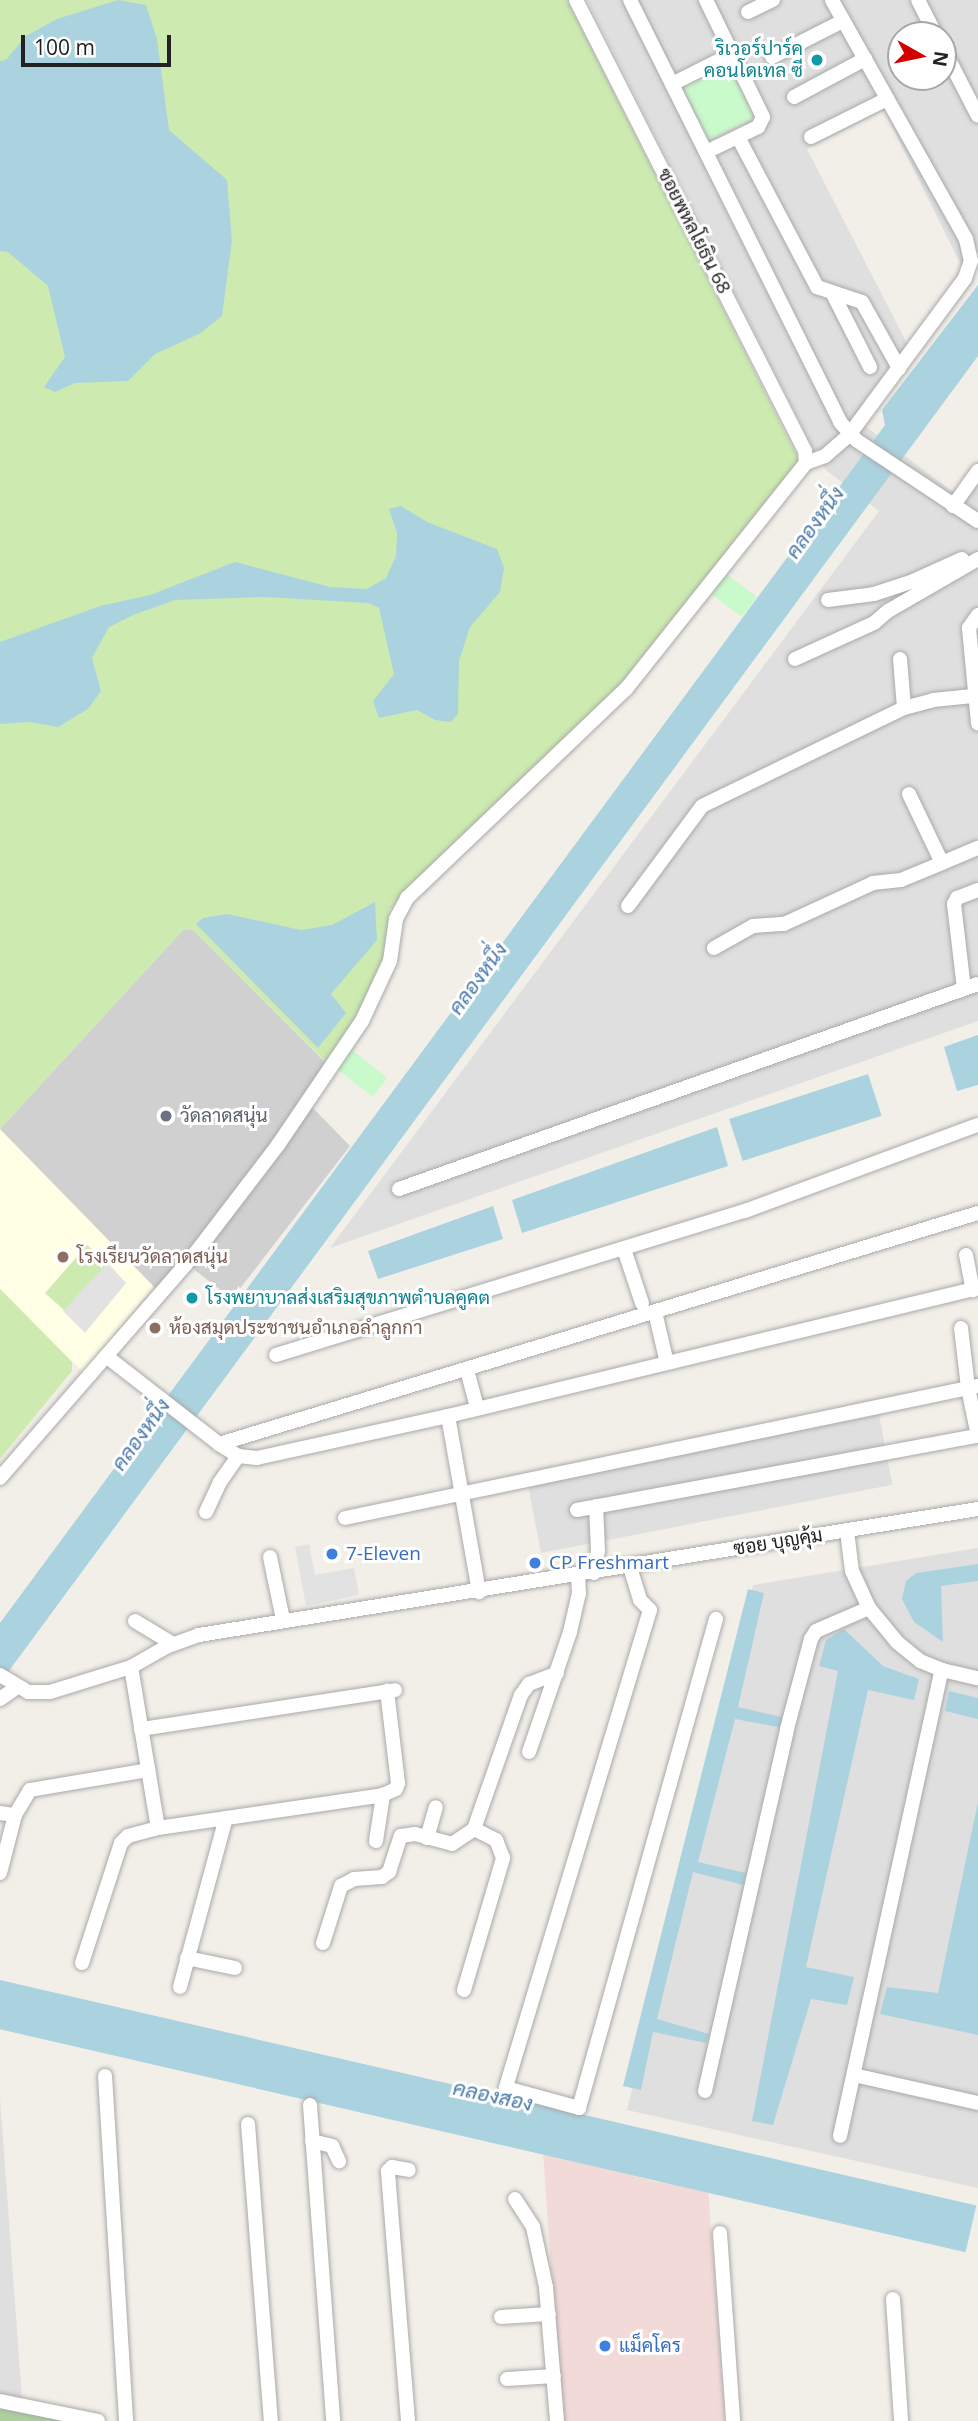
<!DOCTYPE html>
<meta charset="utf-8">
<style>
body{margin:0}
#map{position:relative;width:978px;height:2421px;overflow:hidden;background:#f2efe9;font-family:"Open Sans",Sarabun,sans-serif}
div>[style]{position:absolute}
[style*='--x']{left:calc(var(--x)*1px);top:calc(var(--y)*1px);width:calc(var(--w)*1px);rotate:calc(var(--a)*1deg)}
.residential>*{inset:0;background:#e0dfdf;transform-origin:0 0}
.commercial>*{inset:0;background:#f2dad9}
.education>*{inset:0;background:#ffffe5}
.religious>*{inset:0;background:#d0d0d0}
.grass>*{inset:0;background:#cdebb0;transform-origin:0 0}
.forest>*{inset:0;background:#add19e}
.park>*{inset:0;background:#c8facc;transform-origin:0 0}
.parking>*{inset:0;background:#e2e2e2}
.water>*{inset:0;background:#aad3df;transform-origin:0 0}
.roads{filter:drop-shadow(0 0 2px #a9a9a9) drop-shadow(0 0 2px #a9a9a9)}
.minor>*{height:14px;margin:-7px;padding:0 7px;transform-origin:7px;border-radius:7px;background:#fff}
.dots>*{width:19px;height:19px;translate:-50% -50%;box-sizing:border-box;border:4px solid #fff;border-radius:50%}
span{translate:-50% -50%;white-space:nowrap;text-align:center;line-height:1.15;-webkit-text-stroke:6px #fff;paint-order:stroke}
.culture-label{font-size:19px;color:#0d838f}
.right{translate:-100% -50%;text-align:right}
.left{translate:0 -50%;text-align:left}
.street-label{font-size:19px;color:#222}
.worship-label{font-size:19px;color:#5b616d}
.education-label{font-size:19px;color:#785e54}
.shop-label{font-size:19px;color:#366cbe}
.water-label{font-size:21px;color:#4a7aab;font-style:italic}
.north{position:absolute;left:887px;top:21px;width:70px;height:70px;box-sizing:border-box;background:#fff;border:2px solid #a7a7a7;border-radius:50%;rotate:99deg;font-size:19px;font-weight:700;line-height:28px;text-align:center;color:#222}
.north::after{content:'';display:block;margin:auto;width:24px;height:32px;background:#d40000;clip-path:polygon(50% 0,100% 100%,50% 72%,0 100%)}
.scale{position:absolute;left:21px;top:35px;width:150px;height:32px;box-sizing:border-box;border:4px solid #222;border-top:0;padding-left:9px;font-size:21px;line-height:24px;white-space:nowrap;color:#222;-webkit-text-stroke:5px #fff;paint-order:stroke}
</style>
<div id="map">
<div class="residential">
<i style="clip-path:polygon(evenodd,587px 0,978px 0,978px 251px,963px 269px,884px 110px,807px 149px,913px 355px,861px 423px,953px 492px,978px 464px,978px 1021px,330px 1248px,879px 511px,826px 470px,817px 456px,587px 0,901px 35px,943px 35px,943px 77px,901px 77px,901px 35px)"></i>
<i style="left:879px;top:1415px;width:71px;height:358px;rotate:79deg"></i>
<i style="clip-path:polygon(978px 1548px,978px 2188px,627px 2110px,753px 1585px)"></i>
<i style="clip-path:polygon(0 2098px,22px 2399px,0 2395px)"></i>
</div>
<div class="commercial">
<i style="clip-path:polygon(543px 2151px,653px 2181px,708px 2188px,725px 2421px,561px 2421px)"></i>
</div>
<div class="education">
<i style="clip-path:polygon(0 1129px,154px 1286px,83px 1372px,0 1289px)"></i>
</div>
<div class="religious">
<i style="clip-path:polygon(183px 930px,193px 930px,332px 1069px,308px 1103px,350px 1146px,232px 1299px,191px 1267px,164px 1297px,0 1129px)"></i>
</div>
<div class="grass">
<i style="clip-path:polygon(0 0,567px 0,800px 462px,611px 699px,389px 910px,390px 954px,330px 1066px,193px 930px,183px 930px,0 1129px)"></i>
<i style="left:87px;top:1245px;width:28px;height:64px;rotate:41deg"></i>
<i style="clip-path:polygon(0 1289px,72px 1362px,72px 1371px,0 1459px)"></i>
</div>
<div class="forest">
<i style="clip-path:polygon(0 2401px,98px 2421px,0 2421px)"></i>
</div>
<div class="park">
<i style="left:726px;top:60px;width:64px;height:51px;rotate:64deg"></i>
<i style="left:725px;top:573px;width:40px;height:25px;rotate:37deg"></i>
<i style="left:348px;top:1047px;width:50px;height:24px;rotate:38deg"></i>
</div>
<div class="parking">
<i style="clip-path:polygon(108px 1263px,126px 1283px,85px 1333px,63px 1311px)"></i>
<i style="clip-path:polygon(309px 1544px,315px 1575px,354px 1568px,359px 1595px,306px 1606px,295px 1547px)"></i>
</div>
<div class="water">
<i style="clip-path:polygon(118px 0,146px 5px,157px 39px,169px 130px,227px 180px,232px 241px,222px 316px,199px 334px,155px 354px,128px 381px,75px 383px,55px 392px,44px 387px,65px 357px,48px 286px,8px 252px,0 251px,0 61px,6px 60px,26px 36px,57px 19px)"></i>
<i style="clip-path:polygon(978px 285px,978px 356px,0 1683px,0 1623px,885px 425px,882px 410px)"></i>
<i style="clip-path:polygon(401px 506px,427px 522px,497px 549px,504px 568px,500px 592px,470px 627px,459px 661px,458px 714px,451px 722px,435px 720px,417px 710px,379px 718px,373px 701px,394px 674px,379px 608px,368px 603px,265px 597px,175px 600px,133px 615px,109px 627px,92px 658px,101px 691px,88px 709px,58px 727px,30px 722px,0 724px,0 642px,100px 606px,150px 595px,235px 562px,330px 587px,367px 589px,386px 578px,396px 556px,397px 533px,389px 509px)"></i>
<i style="clip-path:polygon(375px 902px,377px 940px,331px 994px,346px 1013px,318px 1048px,196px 924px,203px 918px,227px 914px,301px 930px,332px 925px)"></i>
<i style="clip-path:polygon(978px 1035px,978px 1085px,957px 1091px,944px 1047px)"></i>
<i style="left:868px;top:1074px;width:44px;height:146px;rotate:72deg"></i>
<i style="clip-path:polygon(717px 1127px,728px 1166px,522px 1233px,512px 1200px)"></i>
<i style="clip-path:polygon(493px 1206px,503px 1239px,378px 1279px,368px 1251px)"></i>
<i style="clip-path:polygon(978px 1564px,978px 1581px,941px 1586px,943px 1642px,914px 1622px,902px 1599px,906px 1581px,916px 1573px)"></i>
<i style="clip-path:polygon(748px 1589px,764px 1593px,738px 1707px,786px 1718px,783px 1728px,735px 1719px,698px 1862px,746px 1873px,743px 1885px,693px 1872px,657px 2019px,709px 2034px,706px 2043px,653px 2032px,641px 2090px,623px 2086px)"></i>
<i style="clip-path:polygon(844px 1629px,883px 1666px,919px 1679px,914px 1700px,868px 1690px,806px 1967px,854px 1977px,847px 2005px,811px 1999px,773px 2125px,752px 2121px,838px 1671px,819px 1666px,826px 1640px)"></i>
<i style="clip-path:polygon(949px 1691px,978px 1698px,978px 1719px,945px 1711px)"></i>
<i style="clip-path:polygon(978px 1802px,978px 2035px,880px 2014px,887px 1987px,938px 1993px)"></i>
<i style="left:0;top:1980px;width:1002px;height:48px;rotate:13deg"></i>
</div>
<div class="roads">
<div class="minor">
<i style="--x:576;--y:0;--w:506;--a:63.08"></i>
<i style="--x:805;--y:451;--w:12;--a:85"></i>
<i style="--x:630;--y:0;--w:471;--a:63.5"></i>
<i style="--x:840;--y:422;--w:24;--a:48"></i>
<i style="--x:856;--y:440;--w:146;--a:33.6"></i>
<i style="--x:918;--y:0;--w:39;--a:63"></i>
<i style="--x:748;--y:12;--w:28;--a:-26"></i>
<i style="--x:943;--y:48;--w:76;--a:62.8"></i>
<i style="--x:772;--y:57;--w:80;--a:-26.9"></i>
<i style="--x:672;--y:84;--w:69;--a:-26.6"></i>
<i style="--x:794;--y:97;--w:81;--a:-28.2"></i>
<i style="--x:738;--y:137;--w:170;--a:62.2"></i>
<i style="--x:817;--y:287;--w:47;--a:18.4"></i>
<i style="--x:862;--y:302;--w:76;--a:60.7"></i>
<i style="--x:811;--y:137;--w:85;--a:-26.6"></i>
<i style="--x:706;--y:152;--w:58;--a:-25.7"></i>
<i style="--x:758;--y:127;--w:11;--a:-63"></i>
<i style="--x:763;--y:117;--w:130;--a:-116"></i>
<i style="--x:833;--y:294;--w:82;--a:63.1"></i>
<i style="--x:953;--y:506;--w:43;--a:-54.5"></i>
<i style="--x:828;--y:600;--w:46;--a:-7.4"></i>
<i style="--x:874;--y:594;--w:39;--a:-18"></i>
<i style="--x:911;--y:582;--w:56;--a:-24.3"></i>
<i style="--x:978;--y:615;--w:16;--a:125"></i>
<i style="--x:969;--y:628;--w:96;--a:84.6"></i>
<i style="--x:795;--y:659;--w:87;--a:-24.5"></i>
<i style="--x:874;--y:623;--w:18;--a:-41"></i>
<i style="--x:888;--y:611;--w:104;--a:-30"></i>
<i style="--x:900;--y:659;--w:49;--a:85.3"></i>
<i style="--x:909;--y:794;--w:76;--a:64.4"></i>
<i style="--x:942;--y:863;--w:39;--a:-23"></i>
<i style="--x:628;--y:906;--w:124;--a:-53.5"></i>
<i style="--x:702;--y:806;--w:225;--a:-25.9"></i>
<i style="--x:904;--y:708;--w:30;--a:-15"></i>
<i style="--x:933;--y:700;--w:40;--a:-5.7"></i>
<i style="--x:714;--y:948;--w:45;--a:-29.4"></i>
<i style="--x:753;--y:926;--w:31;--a:-4"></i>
<i style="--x:784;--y:924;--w:98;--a:-24.7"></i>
<i style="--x:873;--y:883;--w:28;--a:-6"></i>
<i style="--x:901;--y:880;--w:44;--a:-22.5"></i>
<i style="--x:964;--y:989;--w:86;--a:-96.7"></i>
<i style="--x:954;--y:904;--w:7;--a:-63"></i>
<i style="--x:957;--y:898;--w:22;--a:-21"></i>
<i style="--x:399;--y:1189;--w:614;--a:-19.5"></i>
<i style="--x:624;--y:1249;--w:57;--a:71.6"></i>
<i style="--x:966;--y:1255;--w:36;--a:79"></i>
<i style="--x:655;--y:1312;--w:52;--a:76.8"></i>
<i style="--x:961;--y:1328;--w:60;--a:83.3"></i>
<i style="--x:968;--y:1388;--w:49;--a:78.2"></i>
<i style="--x:276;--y:1355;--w:491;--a:-17.1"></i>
<i style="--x:745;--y:1211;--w:248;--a:-20.3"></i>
<i style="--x:106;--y:1356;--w:143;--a:37.9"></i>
<i style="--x:219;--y:1444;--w:22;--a:32"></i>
<i style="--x:238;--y:1456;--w:19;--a:6"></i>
<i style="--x:257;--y:1458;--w:196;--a:-12.4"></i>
<i style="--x:448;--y:1416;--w:545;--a:-13.58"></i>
<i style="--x:467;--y:1370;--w:39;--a:75"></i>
<i style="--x:448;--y:1416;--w:179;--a:80"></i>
<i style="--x:219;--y:1444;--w:793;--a:-16.93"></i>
<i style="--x:0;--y:1478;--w:301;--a:-49"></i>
<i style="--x:197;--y:1251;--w:133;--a:-52.6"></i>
<i style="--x:278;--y:1145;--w:150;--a:-55.9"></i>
<i style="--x:362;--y:1021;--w:66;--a:-65"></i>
<i style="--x:390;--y:961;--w:42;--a:-81.9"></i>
<i style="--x:396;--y:919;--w:24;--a:-62"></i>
<i style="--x:407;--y:898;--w:303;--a:-43.7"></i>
<i style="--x:626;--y:689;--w:289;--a:-51.5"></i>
<i style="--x:806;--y:463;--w:20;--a:-20"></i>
<i style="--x:825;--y:456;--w:32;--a:-41"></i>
<i style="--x:849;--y:435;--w:195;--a:-53.5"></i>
<i style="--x:965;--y:278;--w:18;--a:-71"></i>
<i style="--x:971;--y:261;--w:23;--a:-103"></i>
<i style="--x:966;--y:239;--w:274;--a:-119.3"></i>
<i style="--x:577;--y:1510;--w:408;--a:-10.5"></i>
<i style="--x:206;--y:1512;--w:33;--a:-65"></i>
<i style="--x:220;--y:1482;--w:32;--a:-55"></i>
<i style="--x:345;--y:1518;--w:647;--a:-11.78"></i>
<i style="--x:847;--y:1531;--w:40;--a:82.9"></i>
<i style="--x:852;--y:1571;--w:41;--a:65.3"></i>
<i style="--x:869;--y:1608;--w:45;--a:50.4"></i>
<i style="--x:898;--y:1643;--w:28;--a:39"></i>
<i style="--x:920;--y:1661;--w:24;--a:22"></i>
<i style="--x:942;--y:1670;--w:37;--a:13"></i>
<i style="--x:270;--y:1557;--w:64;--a:78.3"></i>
<i style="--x:630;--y:1567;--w:34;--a:73"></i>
<i style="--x:640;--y:1600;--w:14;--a:45"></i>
<i style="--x:650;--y:1610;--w:499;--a:106.8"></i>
<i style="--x:506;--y:2088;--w:76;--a:15.3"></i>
<i style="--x:579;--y:2108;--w:508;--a:-74.35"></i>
<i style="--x:594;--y:1573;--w:22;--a:-80"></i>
<i style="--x:598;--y:1551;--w:45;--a:-92.5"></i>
<i style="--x:135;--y:1621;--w:44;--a:31.2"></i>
<i style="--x:131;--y:1667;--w:163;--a:80.5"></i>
<i style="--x:0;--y:1675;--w:33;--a:31"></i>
<i style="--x:28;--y:1692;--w:22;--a:0"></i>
<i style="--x:50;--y:1692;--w:85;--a:-17.2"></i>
<i style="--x:131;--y:1667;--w:40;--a:-29.7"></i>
<i style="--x:166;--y:1647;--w:35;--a:-20"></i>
<i style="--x:199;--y:1635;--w:789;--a:-9.19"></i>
<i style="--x:0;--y:1699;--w:21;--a:-35"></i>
<i style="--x:141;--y:1729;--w:257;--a:-8.7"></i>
<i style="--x:529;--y:1752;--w:127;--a:-71.1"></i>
<i style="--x:570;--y:1632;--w:39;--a:-77"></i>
<i style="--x:579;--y:1594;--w:19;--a:-93"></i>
<i style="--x:0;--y:1813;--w:15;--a:8"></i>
<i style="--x:427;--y:1838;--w:32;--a:-74"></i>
<i style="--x:376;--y:1841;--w:47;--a:-81.3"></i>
<i style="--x:0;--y:1873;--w:60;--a:-75.5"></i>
<i style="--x:15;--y:1815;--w:29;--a:-59"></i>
<i style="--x:30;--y:1790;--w:120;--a:-9.6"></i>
<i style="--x:323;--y:1943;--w:60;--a:-72.5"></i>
<i style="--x:341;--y:1886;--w:15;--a:-28"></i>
<i style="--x:354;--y:1879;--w:28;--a:-4"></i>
<i style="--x:382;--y:1877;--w:9;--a:-36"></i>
<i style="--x:389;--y:1872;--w:38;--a:-72"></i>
<i style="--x:401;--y:1836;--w:14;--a:-8"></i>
<i style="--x:415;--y:1834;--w:38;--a:15"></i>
<i style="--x:452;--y:1844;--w:27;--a:-34"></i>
<i style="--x:474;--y:1829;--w:142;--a:-70.7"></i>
<i style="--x:521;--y:1695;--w:14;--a:-54"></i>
<i style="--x:529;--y:1684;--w:30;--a:-21"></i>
<i style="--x:187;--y:1958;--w:49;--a:11.8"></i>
<i style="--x:82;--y:1963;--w:126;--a:-72"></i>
<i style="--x:121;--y:1843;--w:10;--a:-45"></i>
<i style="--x:128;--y:1836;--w:31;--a:-15"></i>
<i style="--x:158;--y:1828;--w:227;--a:-8.3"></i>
<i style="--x:383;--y:1795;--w:14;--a:-25"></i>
<i style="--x:396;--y:1789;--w:6;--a:-72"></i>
<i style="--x:398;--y:1783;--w:93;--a:-96.8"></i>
<i style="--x:180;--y:1987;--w:175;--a:-74.8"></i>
<i style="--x:464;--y:1990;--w:138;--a:-73.5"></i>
<i style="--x:503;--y:1858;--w:19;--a:-111"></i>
<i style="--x:496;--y:1840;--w:25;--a:-153"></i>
<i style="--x:854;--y:2075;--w:127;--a:12.7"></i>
<i style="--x:105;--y:2076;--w:346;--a:86.5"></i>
<i style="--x:705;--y:2091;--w:371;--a:-77.2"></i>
<i style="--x:787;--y:1729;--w:93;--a:-75.1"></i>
<i style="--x:811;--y:1639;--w:9;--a:-58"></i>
<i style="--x:816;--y:1631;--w:58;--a:-23.5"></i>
<i style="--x:310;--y:2105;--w:317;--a:85.8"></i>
<i style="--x:248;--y:2124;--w:298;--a:85.6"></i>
<i style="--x:840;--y:2136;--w:477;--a:-77.7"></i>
<i style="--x:312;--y:2141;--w:21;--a:14"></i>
<i style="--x:332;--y:2146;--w:17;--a:65"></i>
<i style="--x:515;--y:2199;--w:33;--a:57"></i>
<i style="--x:533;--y:2227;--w:61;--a:77.8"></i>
<i style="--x:546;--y:2287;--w:134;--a:85.3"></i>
<i style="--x:720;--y:2233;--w:188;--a:86"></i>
<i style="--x:893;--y:2299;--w:122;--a:86.2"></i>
<i style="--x:501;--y:2317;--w:48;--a:-3.6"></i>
<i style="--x:507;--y:2379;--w:47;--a:-3.7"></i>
<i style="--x:0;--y:2401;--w:100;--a:11.5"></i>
<i style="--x:408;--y:2421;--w:251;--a:-94.6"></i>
<i style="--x:388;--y:2171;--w:6;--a:-45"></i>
<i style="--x:392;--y:2167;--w:17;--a:10"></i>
</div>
</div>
<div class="dots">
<i style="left:817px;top:60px;background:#0f9aa8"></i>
<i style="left:166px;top:1116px;background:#6b7280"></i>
<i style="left:63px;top:1257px;background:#8d6e63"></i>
<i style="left:192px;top:1298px;background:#0f9aa8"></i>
<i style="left:155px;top:1328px;background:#8d6e63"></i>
<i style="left:332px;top:1554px;background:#3f7fe0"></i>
<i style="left:535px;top:1563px;background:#3f7fe0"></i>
<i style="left:605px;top:2346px;background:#3f7fe0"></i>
</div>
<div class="culture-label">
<span class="right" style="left:803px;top:60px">ริเวอร์ปาร์ค<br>คอนโดเทล ซี</span>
<span class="left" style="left:206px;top:1298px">โรงพยาบาลส่งเสริมสุขภาพตำบลคูคต</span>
</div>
<div class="street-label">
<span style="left:694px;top:231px;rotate:63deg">ซอยพหลโยธิน 68</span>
<span style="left:778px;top:1542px;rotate:-9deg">ซอย บุญคุ้ม</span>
</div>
<div class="worship-label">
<span class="left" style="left:180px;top:1116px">วัดลาดสนุ่น</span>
</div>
<div class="education-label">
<span class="left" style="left:77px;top:1257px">โรงเรียนวัดลาดสนุ่น</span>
<span class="left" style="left:169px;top:1328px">ห้องสมุดประชาชนอำเภอลำลูกกา</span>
</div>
<div class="shop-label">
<span class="left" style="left:346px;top:1554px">7-Eleven</span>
<span class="left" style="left:549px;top:1563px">CP Freshmart</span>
<span class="left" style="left:619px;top:2346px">แม็คโคร</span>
</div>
<div class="water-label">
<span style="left:814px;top:522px;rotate:-54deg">คลองหนึ่ง</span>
<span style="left:477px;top:978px;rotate:-54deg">คลองหนึ่ง</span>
<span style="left:140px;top:1434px;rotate:-54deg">คลองหนึ่ง</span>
<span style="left:493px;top:2095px;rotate:12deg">คลองสอง</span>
</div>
<div class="north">N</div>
<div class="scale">100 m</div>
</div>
